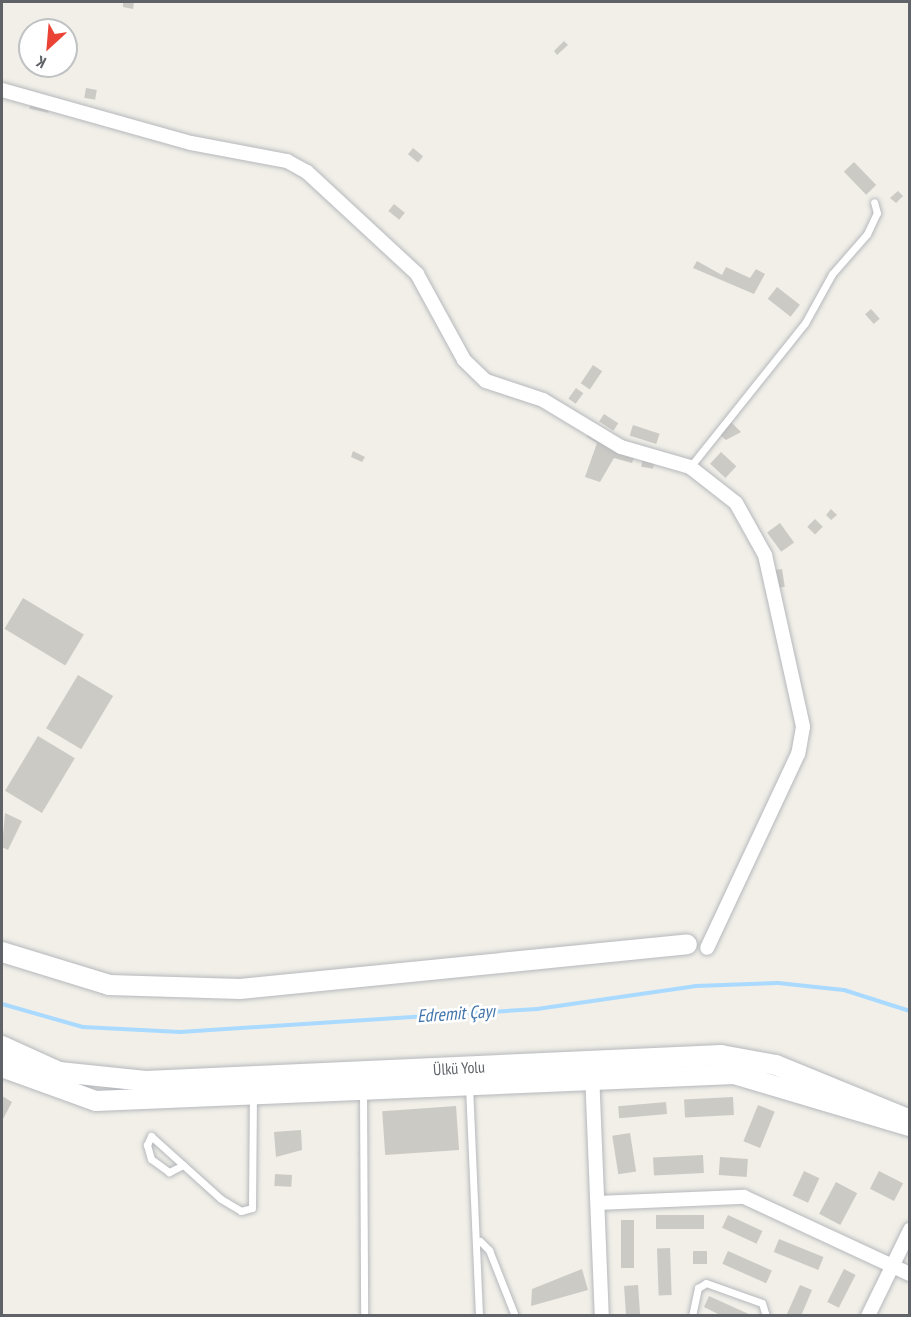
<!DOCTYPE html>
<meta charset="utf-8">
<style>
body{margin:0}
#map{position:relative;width:911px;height:1317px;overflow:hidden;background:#f1efe8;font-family:"PT Sans Narrow",sans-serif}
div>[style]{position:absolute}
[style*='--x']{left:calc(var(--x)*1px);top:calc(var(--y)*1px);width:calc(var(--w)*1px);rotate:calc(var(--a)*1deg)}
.stream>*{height:4px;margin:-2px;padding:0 2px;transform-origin:2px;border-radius:2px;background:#aadaff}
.building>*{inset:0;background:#cccac5;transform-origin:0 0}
.roads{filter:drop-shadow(0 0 2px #b5b8bc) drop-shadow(0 0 2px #b5b8bc)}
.lane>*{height:7px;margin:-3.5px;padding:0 3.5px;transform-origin:3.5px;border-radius:3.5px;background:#fff}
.street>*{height:14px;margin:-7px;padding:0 7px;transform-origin:7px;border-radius:7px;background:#fff}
.secondary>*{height:20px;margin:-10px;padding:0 10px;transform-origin:10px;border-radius:10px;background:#fff}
span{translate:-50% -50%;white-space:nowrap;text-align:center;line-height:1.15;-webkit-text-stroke:5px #fff;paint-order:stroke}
.street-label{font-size:16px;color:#5f6368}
.water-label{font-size:18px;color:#4174aa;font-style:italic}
.frame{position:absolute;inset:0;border:3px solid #5f6368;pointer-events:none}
.north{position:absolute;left:18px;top:18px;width:60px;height:60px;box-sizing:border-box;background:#fff;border:2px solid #bfc1c3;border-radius:50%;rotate:206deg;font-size:16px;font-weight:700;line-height:24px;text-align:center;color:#5f6368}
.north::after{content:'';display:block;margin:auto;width:21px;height:27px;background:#ea4335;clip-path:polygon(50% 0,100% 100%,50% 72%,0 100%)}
</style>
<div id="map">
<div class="stream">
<i style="--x:2;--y:1004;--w:84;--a:15.9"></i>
<i style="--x:83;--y:1027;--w:97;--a:3"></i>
<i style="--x:180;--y:1032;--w:358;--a:-3.7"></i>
<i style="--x:537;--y:1009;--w:161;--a:-8.2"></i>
<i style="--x:696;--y:986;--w:82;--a:-2.1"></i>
<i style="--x:778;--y:983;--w:66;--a:6.1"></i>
<i style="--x:844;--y:990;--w:69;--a:17.7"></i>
</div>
<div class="building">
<i style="clip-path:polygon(123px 2px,134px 2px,133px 9px,123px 7px)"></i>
<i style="clip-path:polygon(564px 41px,568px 45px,557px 55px,554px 51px)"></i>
<i style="left:86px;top:88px;width:11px;height:10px;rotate:10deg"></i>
<i style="left:31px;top:102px;width:19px;height:7px;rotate:12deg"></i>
<i style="left:413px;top:148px;width:13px;height:8px;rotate:39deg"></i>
<i style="left:854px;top:162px;width:32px;height:14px;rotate:46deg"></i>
<i style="clip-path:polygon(898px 191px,903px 196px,896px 203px,890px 198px)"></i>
<i style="left:394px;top:204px;width:14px;height:9px;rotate:39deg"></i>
<i style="clip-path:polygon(697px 261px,722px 275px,726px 267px,750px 278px,756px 269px,765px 274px,754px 294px,693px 268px)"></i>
<i style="left:777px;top:287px;width:29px;height:15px;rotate:38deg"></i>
<i style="left:871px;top:309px;width:13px;height:8px;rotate:48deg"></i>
<i style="left:593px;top:365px;width:11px;height:22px;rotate:34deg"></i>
<i style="left:576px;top:388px;width:9px;height:13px;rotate:36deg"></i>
<i style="left:604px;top:414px;width:17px;height:9px;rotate:33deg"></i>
<i style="clip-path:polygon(731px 422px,741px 432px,726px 440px,719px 434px)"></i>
<i style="left:633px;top:425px;width:28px;height:11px;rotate:18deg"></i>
<i style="clip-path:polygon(589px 431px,635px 455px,632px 463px,614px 458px,600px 482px,585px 477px,597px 443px,587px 437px)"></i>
<i style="clip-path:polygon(353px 451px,365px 457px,362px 462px,351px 457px)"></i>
<i style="left:721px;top:452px;width:21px;height:16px;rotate:43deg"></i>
<i style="left:643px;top:456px;width:12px;height:11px;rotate:9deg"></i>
<i style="clip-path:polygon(831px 509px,837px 515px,831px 520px,826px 515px)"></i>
<i style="left:815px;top:519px;width:11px;height:11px;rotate:45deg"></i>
<i style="left:780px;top:523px;width:24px;height:16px;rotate:54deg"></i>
<i style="left:782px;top:569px;width:18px;height:7px;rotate:81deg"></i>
<i style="left:23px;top:598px;width:71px;height:36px;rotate:31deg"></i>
<i style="left:78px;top:675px;width:41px;height:62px;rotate:31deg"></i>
<i style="left:38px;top:736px;width:43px;height:64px;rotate:31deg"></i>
<i style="clip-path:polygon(5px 813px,22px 821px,8px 850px,2px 847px)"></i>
<i style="clip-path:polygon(2px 1096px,12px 1102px,2px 1121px)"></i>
<i style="left:733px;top:1097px;width:18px;height:49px;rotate:87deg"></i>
<i style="left:666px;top:1102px;width:12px;height:48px;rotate:85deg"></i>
<i style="left:758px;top:1105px;width:18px;height:39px;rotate:22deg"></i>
<i style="left:456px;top:1106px;width:44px;height:74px;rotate:86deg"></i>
<i style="clip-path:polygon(301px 1130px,302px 1150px,276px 1157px,274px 1132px)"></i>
<i style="left:630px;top:1133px;width:39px;height:18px;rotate:81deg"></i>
<i style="left:703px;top:1155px;width:18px;height:50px;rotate:87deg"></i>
<i style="left:720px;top:1157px;width:28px;height:18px;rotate:4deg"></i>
<i style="left:804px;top:1171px;width:17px;height:27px;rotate:25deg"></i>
<i style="left:879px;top:1171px;width:27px;height:20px;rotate:27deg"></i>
<i style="left:275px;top:1174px;width:17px;height:12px;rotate:3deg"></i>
<i style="left:836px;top:1182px;width:24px;height:36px;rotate:28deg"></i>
<i style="left:704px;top:1215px;width:14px;height:48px;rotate:90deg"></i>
<i style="left:728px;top:1215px;width:38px;height:14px;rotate:25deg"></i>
<i style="left:621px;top:1220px;width:13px;height:48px"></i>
<i style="left:779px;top:1239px;width:48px;height:14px;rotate:22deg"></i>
<i style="left:670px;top:1248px;width:47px;height:13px;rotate:88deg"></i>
<i style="left:693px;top:1251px;width:14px;height:13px"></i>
<i style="left:728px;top:1251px;width:48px;height:14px;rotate:24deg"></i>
<i style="clip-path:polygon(582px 1269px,588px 1290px,531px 1306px,532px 1289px)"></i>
<i style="left:844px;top:1269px;width:13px;height:37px;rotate:27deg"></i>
<i style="left:638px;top:1285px;width:31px;height:14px;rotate:86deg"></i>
<i style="clip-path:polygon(800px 1285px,812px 1290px,801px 1316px,786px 1316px)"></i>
<i style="clip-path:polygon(709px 1296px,753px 1316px,722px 1316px,704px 1307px)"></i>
</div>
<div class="roads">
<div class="lane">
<i style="--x:690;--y:467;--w:184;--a:-51.4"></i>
<i style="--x:805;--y:323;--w:56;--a:-61.1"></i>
<i style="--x:832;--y:274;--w:53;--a:-48.8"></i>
<i style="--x:867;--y:234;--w:23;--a:-65"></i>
<i style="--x:877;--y:213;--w:11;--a:-105"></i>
<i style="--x:469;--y:1086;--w:230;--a:87.5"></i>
<i style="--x:363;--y:1090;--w:226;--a:89.7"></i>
<i style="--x:183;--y:1165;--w:16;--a:153"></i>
<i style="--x:169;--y:1172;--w:22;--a:-144"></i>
<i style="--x:151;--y:1159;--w:15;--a:-106"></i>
<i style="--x:147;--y:1145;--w:10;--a:-66"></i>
<i style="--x:151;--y:1136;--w:94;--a:42"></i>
<i style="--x:221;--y:1199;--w:23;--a:31"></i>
<i style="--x:241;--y:1211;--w:11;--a:-15"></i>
<i style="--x:252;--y:1208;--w:112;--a:-89.5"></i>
<i style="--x:480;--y:1241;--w:13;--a:45"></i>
<i style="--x:489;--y:1250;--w:71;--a:68.5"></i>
<i style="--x:692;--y:1316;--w:29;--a:-78"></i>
<i style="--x:698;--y:1288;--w:9;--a:-32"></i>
<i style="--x:706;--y:1283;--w:59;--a:19.7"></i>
<i style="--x:762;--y:1303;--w:14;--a:73"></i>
</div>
<div class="street">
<i style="--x:2;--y:90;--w:196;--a:15.7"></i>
<i style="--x:191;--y:143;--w:98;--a:10.6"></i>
<i style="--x:287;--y:161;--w:23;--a:29"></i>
<i style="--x:307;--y:172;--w:150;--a:42.8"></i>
<i style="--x:417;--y:274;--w:98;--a:61.3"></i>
<i style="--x:464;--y:360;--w:30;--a:44"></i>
<i style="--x:486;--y:381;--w:60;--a:18.4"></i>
<i style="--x:543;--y:400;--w:91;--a:31.1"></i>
<i style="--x:621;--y:447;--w:72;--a:16.2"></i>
<i style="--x:690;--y:467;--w:58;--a:38"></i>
<i style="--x:736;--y:503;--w:60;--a:60.9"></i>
<i style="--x:765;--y:555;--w:176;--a:77.5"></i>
<i style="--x:803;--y:727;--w:27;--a:100"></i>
<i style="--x:798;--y:754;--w:214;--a:115.1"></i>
<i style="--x:592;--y:1072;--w:244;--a:87.7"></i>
<i style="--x:598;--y:1203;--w:146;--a:-2.4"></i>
<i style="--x:744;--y:1197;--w:183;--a:24.9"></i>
<i style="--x:868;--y:1316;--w:96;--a:-64"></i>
</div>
<div class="secondary">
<i style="--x:2;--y:952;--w:112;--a:17.1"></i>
<i style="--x:109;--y:985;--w:131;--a:1.7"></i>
<i style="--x:240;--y:989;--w:449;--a:-5.7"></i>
<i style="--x:2;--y:1046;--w:63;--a:24.5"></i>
<i style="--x:59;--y:1072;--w:87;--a:5.9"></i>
<i style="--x:146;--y:1081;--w:576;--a:-2.59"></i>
<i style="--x:721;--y:1055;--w:56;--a:10.3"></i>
<i style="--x:776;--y:1065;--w:145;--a:22.3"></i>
<i style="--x:2;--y:1067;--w:100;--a:19.9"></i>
<i style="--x:96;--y:1101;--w:639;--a:-2.42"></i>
<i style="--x:734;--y:1074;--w:184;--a:16.5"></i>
</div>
</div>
<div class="street-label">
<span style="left:459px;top:1068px;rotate:-3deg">Ülkü Yolu</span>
</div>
<div class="water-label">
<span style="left:456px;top:1014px;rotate:-4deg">Edremit Çayı</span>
</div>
<div class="frame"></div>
<div class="north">K</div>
</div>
